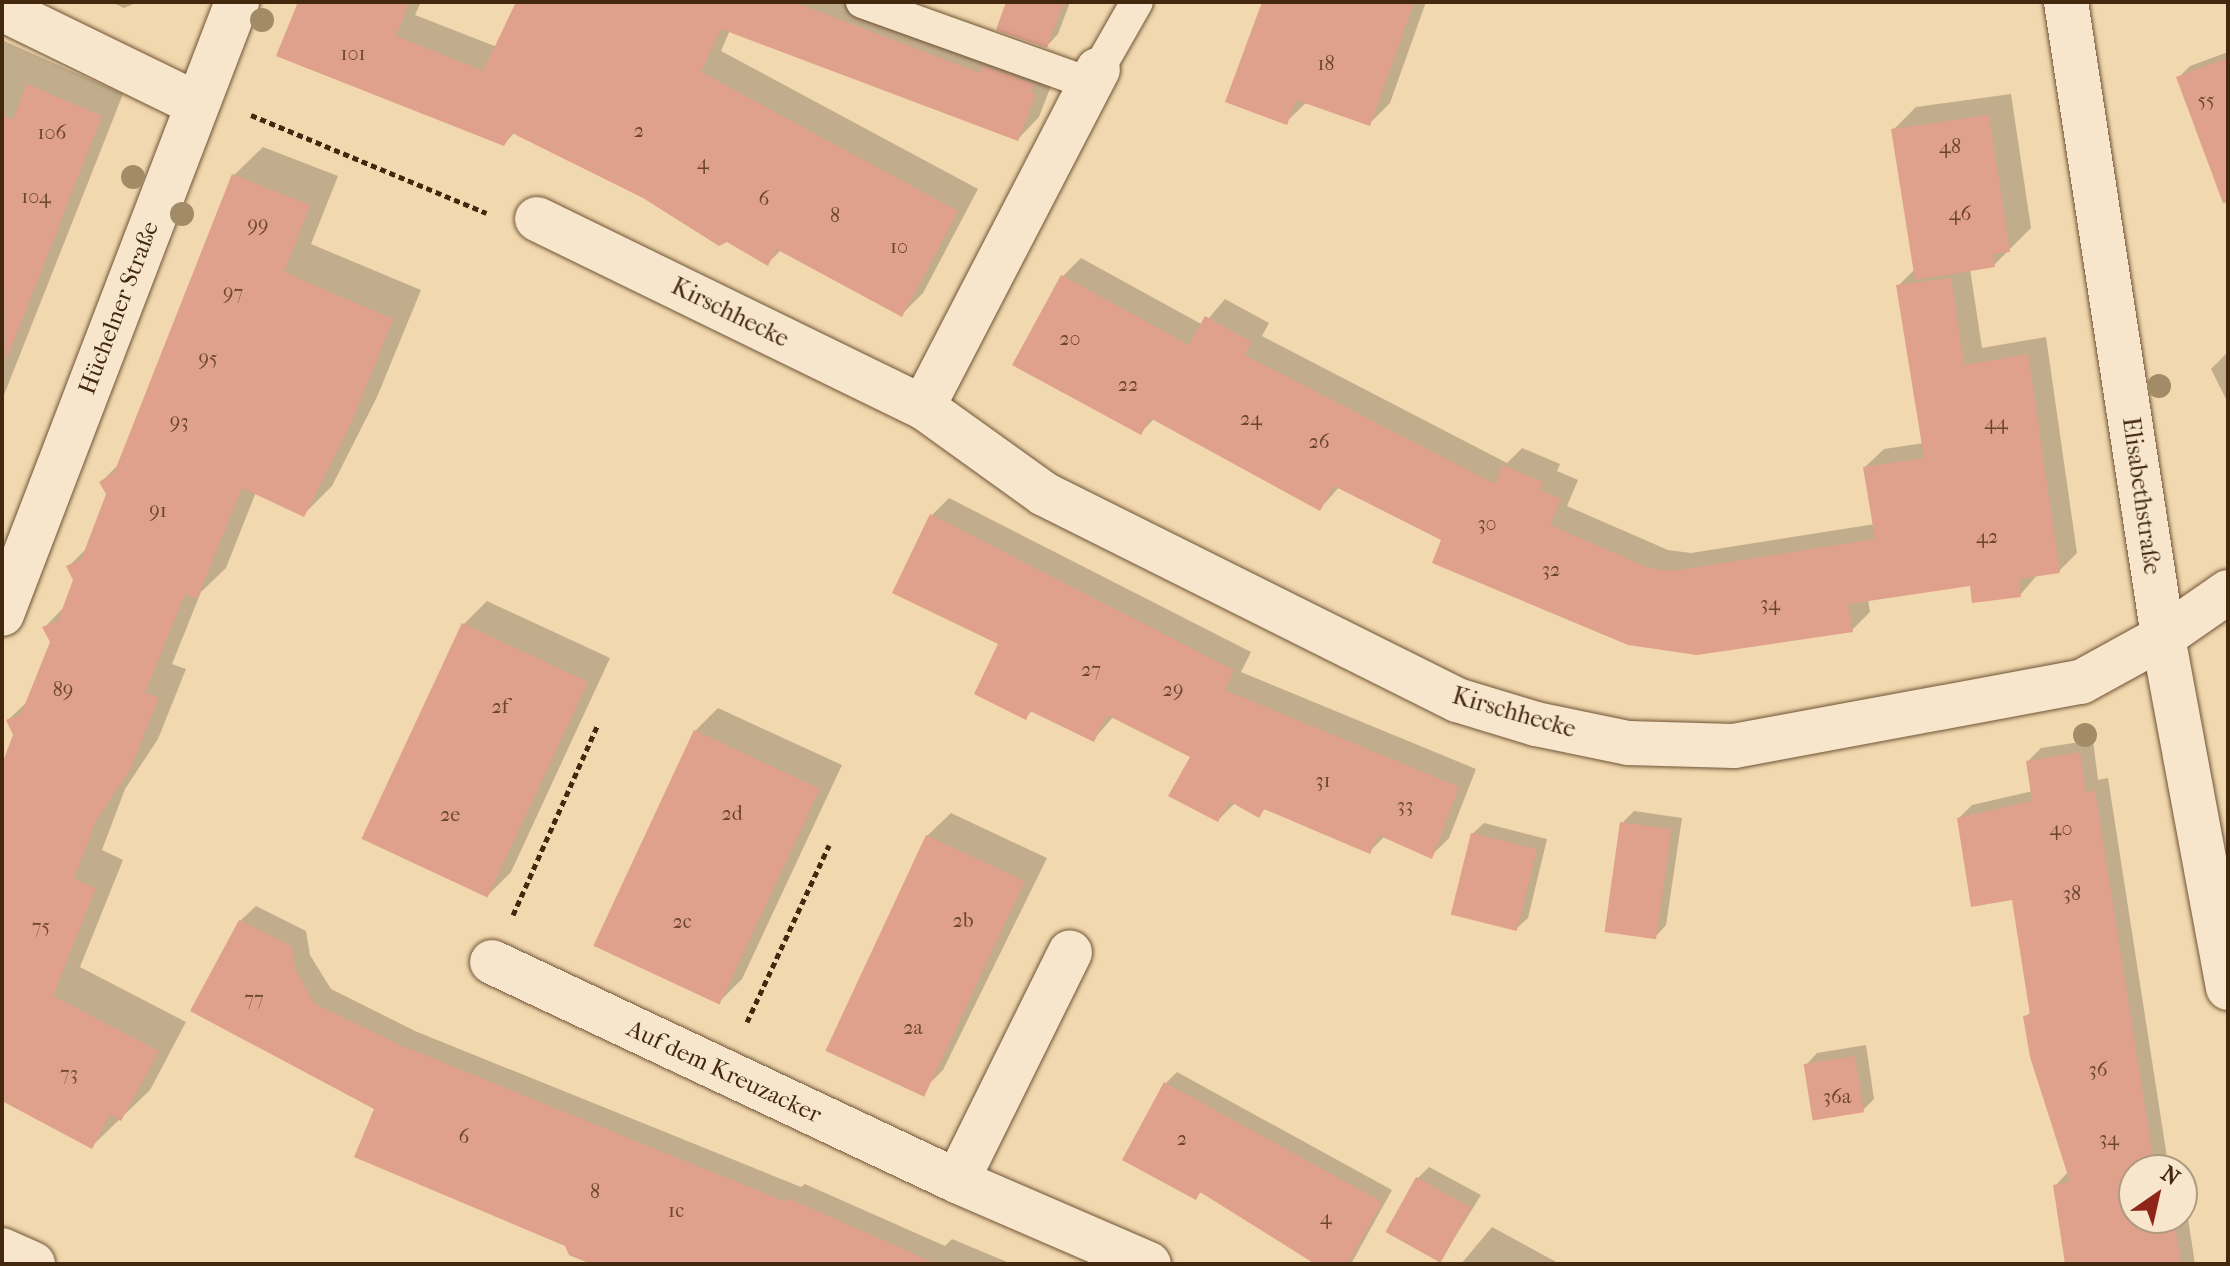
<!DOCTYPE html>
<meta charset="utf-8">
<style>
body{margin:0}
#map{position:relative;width:2230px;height:1266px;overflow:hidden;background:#f2d8af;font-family:"IM FELL French Canon",serif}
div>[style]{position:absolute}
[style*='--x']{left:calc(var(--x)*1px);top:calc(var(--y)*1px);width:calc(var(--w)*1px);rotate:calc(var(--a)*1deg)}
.shadow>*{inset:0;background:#0003}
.building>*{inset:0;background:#dfa08c;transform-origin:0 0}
.path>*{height:5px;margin-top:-2.5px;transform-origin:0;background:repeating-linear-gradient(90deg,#44280d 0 6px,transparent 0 10px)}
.roads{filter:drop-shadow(0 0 2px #705436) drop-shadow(0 0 2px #705436)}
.service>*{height:32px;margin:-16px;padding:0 16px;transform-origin:16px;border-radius:16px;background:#f7e6cb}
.minor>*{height:44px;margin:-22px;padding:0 22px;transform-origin:22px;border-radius:22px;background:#f7e6cb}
.tertiary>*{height:44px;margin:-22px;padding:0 22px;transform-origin:22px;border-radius:22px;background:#f7e6cb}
.secondary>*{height:44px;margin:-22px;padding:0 22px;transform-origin:22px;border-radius:22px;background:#f7e6cb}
.trees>*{width:24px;height:24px;margin:-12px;border-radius:50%;background:#a28c68}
span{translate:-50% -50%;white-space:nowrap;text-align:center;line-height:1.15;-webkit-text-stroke:6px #f7e6cb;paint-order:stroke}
.number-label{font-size:20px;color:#6b462d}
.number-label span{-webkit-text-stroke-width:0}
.street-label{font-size:24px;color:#44280d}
.frame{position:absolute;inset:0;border:4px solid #44280d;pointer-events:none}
.north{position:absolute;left:2118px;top:1154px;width:80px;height:80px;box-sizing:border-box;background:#f7e6cb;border:2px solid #af9a7f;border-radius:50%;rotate:34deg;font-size:22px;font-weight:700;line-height:32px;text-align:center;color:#44280d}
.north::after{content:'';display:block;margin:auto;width:28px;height:36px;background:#8f2418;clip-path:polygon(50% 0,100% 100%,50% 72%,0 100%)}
</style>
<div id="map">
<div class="shadow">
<i style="clip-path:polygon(111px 2px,138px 2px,124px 8px)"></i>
<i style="clip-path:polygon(300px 2px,421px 2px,415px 15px,497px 47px,518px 2px,868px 2px,1056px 73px,1039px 117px,1018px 139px,730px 30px,721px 51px,978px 189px,923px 293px,902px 314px,781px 250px,768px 263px,727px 239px,719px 244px,644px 197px,515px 132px,504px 144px)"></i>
<i style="clip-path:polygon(1008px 2px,1070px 2px,1058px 34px,1047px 46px)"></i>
<i style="clip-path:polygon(1264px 2px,1426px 2px,1390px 103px,1369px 124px,1307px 102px,1286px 122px)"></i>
<i style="clip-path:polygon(2px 40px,123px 94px,2px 400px)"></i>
<i style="clip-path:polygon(2228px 52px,2228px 171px,2178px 78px,2190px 66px)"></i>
<i style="clip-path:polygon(2011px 94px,2031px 228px,1994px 265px,1970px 269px,1982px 348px,2046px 337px,2077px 553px,2059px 571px,2038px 574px,2020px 595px,1971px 584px,1868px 599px,1870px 612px,1852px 630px,1340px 486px,1320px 509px,1155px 418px,1141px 432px,1062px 277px,1081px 258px,1203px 325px,1225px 299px,1269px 323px,1262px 336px,1507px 463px,1522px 448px,1560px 464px,1557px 471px,1578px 480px,1567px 506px,1668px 550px,1691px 553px,1875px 524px,1865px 467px,1884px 449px,1924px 443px,1898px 286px,1915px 269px,1894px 129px,1916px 107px)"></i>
<i style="clip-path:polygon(263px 147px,338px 176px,311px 244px,421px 290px,377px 397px,332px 486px,303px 515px,256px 492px,226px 568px,201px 592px,172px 664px,186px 669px,158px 739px,125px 789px,102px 850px,123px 860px,80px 967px,186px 1022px,150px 1090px,91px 1147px,2px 1099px,2px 770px,15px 734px,8px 720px,29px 700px,52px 642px,45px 627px,65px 606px,75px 580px,69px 566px,88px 547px,109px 494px,101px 482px,121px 462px,234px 175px)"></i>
<i style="clip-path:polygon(2228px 352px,2228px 403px,2211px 369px)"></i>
<i style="clip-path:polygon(949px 498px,1251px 652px,1241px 672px,1476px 769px,1449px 838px,1431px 856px,1385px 836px,1369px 852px,1266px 808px,1259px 815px,1236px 802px,1218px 820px,1193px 756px,1114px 716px,1093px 740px,1033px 710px,1025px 718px,1001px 643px,932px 515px)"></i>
<i style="clip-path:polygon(487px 601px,610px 658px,511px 872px,488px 895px,464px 624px)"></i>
<i style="clip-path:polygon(718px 708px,842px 765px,742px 979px,719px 1002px,695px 731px)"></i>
<i style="clip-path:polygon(2093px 740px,2098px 780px,2108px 778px,2169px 1170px,2134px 1170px,2134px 1218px,2182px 1218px,2183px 1186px,2195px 1264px,2067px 1264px,2055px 1186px,2068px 1172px,2025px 1017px,2032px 1011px,2013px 898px,1959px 818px,1972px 805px,2033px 791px,2028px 761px,2041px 748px)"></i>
<i style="clip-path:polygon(1634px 811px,1682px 818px,1666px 925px,1655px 937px,1622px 823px)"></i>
<i style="clip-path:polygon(951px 813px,1047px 858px,943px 1070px,920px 1093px,927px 836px)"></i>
<i style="clip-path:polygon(1484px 823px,1547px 839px,1528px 918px,1516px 929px,1472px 834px)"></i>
<i style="clip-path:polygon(256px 906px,306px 931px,310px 955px,331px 989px,415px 1031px,801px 1187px,805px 1184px,945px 1246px,952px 1239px,1012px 1264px,625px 1264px,566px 1244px,376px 1108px,240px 921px)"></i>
<i style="clip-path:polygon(1866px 1045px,1874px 1099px,1863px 1110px,1806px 1065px,1817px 1053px)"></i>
<i style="clip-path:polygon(1177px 1072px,1392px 1190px,1351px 1264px,1319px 1264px,1202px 1191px,1196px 1197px,1166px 1083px)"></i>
<i style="clip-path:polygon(1429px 1167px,1481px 1195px,1440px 1261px,1417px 1179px)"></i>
<i style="clip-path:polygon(1492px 1227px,1560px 1264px,1461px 1264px)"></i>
</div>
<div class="building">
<i style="clip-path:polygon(298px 2px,409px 2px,396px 36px,483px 71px,516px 2px,794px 2px,980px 73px,983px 66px,1034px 84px,1031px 93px,1036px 94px,1018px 141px,721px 29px,701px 72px,958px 211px,902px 317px,776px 249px,768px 266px,727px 242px,719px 246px,643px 198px,512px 133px,504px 146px,276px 56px)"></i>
<i style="clip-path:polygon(1006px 2px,1064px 2px,1047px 48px,996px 30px)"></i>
<i style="clip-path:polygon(1262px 2px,1414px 2px,1370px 126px,1296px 100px,1287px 125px,1225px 102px)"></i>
<i style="clip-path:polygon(2228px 58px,2228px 202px,2223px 203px,2176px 77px)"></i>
<i style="clip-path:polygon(27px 84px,102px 116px,5px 363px,2px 115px,13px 120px)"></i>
<i style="clip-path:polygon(1989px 115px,2010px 252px,1993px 254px,1995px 267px,1915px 280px,1891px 129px)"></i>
<i style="clip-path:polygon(232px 174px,310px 205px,284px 272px,393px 319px,349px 428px,304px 517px,242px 488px,197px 599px,185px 594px,145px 693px,159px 697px,130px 770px,96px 820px,74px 879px,96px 888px,53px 996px,159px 1051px,121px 1121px,110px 1114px,92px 1149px,2px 1101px,2px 764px,13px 735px,6px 720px,21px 714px,50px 642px,42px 627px,58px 621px,73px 580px,66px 566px,81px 560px,106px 494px,99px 482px,114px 473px)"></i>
<i style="clip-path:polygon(1061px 275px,1189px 345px,1205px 316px,1252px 342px,1245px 355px,1495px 484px,1502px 465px,1543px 482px,1540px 490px,1561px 499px,1550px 525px,1649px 568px,1672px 571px,1875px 539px,1863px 467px,1924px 458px,1896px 285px,1951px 278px,1964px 365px,2028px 354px,2060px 573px,2019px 579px,2021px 597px,1972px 603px,1970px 586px,1848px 604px,1853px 632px,1697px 655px,1628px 645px,1432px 563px,1441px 540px,1334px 486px,1320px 511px,1150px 418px,1141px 435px,1012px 365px)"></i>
<i style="clip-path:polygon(930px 514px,1234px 670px,1225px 690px,1459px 787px,1432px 859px,1378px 835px,1370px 854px,1264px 809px,1259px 818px,1229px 801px,1218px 822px,1168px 796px,1190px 757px,1107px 715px,1094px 742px,1030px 711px,1026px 720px,974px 694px,998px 644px,892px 593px)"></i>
<i style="left:462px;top:623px;width:139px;height:238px;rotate:25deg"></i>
<i style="left:694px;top:730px;width:139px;height:238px;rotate:25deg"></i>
<i style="clip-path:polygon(2080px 752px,2086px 792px,2095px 791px,2155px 1170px,2134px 1170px,2134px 1218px,2174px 1218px,2181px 1264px,2065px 1264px,2053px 1185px,2070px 1182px,2030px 1057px,2023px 1016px,2030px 1015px,2012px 900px,1971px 907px,1957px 818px,2032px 801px,2026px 761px)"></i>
<i style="left:1620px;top:822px;width:52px;height:111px;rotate:8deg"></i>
<i style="left:1471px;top:833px;width:68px;height:84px;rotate:14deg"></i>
<i style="left:926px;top:835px;width:109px;height:238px;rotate:25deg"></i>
<i style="clip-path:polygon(239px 920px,291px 946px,296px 971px,315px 1004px,400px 1045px,786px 1202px,788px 1198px,937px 1264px,591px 1264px,569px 1255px,565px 1246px,354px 1157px,374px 1109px,190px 1011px)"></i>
<i style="left:1855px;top:1056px;width:57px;height:52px;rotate:81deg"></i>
<i style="clip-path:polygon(1164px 1082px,1382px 1202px,1348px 1264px,1315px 1264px,1200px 1192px,1196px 1200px,1122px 1160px)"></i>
<i style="left:1416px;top:1177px;width:63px;height:63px;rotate:29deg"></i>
</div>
<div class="path">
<i style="--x:251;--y:115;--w:255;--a:22.6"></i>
<i style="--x:513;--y:915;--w:207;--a:-66"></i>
<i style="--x:747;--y:1022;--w:195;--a:-65.1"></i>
</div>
<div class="roads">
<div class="service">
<i style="--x:862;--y:2;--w:243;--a:19.7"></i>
<i style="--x:1098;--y:70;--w:78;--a:-60.2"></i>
</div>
<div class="minor">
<i style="--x:2066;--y:2;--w:642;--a:81.31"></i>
<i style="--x:2163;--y:637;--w:357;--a:79.5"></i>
<i style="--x:2;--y:9;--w:217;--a:26"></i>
<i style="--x:537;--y:219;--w:429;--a:26"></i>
<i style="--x:923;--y:407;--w:149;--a:35.7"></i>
<i style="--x:1044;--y:494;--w:462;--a:26.5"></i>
<i style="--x:1457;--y:700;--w:83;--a:16.9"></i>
<i style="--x:1536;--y:724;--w:94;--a:11.7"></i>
<i style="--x:1628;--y:743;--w:106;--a:1.6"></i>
<i style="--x:1734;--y:746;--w:353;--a:-10.5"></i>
<i style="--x:2081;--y:682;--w:94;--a:-28.8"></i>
<i style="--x:2163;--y:637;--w:79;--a:-34.7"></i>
<i style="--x:923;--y:407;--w:380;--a:-62.6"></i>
<i style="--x:492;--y:962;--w:514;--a:25.22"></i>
<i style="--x:957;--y:1181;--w:209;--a:23.4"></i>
<i style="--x:957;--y:1181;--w:255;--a:-63.7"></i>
</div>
<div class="tertiary">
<i style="--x:2;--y:614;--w:656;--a:-68.99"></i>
</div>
<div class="secondary">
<i style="--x:2;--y:1250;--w:34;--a:24"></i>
</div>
</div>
<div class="trees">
<i style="left:262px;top:20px"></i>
<i style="left:133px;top:177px"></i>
<i style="left:182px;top:214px"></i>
<i style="left:2159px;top:386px"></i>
<i style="left:2085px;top:735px"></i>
</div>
<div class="number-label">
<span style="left:353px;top:53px">101</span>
<span style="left:1326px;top:63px">18</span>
<span style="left:2206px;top:100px">55</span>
<span style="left:639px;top:130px">2</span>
<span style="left:52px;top:132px">106</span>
<span style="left:1950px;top:146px">48</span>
<span style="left:703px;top:162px">4</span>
<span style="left:36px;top:196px">104</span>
<span style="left:764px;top:198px">6</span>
<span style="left:1960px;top:213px">46</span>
<span style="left:835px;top:215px">8</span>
<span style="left:258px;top:224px">99</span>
<span style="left:899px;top:246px">10</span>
<span style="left:233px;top:292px">97</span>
<span style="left:1070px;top:338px">20</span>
<span style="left:208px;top:358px">95</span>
<span style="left:1128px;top:384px">22</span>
<span style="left:1251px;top:418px">24</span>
<span style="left:179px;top:421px">93</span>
<span style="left:1996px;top:422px">44</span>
<span style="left:1319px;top:441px">26</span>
<span style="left:158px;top:510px">91</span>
<span style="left:1487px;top:523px">30</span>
<span style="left:1987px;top:536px">42</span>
<span style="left:1551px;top:569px">32</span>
<span style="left:1770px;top:603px">34</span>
<span style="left:1091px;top:669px">27</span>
<span style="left:63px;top:689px">89</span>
<span style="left:1173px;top:689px">29</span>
<span style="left:500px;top:706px">2f</span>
<span style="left:1323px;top:780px">31</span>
<span style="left:1405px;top:805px">33</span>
<span style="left:732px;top:813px">2d</span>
<span style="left:450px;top:814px">2e</span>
<span style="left:2061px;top:828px">40</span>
<span style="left:2072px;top:893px">38</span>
<span style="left:963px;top:920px">2b</span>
<span style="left:682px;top:921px">2c</span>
<span style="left:41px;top:926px">75</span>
<span style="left:254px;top:998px">77</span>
<span style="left:913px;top:1027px">2a</span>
<span style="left:2098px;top:1069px">36</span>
<span style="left:69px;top:1073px">73</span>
<span style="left:1837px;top:1096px">36a</span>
<span style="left:464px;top:1136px">6</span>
<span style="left:1182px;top:1138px">2</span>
<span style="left:2109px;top:1138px">34</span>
<span style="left:595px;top:1191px">8</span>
<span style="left:676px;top:1210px">1c</span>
<span style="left:1326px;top:1217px">4</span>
</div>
<div class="street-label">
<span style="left:119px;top:308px;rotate:-69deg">Hüchelner Straße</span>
<span style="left:730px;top:313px;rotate:26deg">Kirschhecke</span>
<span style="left:2141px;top:496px;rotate:82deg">Elisabethstraße</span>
<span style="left:1514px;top:713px;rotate:16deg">Kirschhecke</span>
<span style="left:724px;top:1072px;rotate:25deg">Auf dem Kreuzacker</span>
</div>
<div class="frame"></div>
<div class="north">N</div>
</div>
